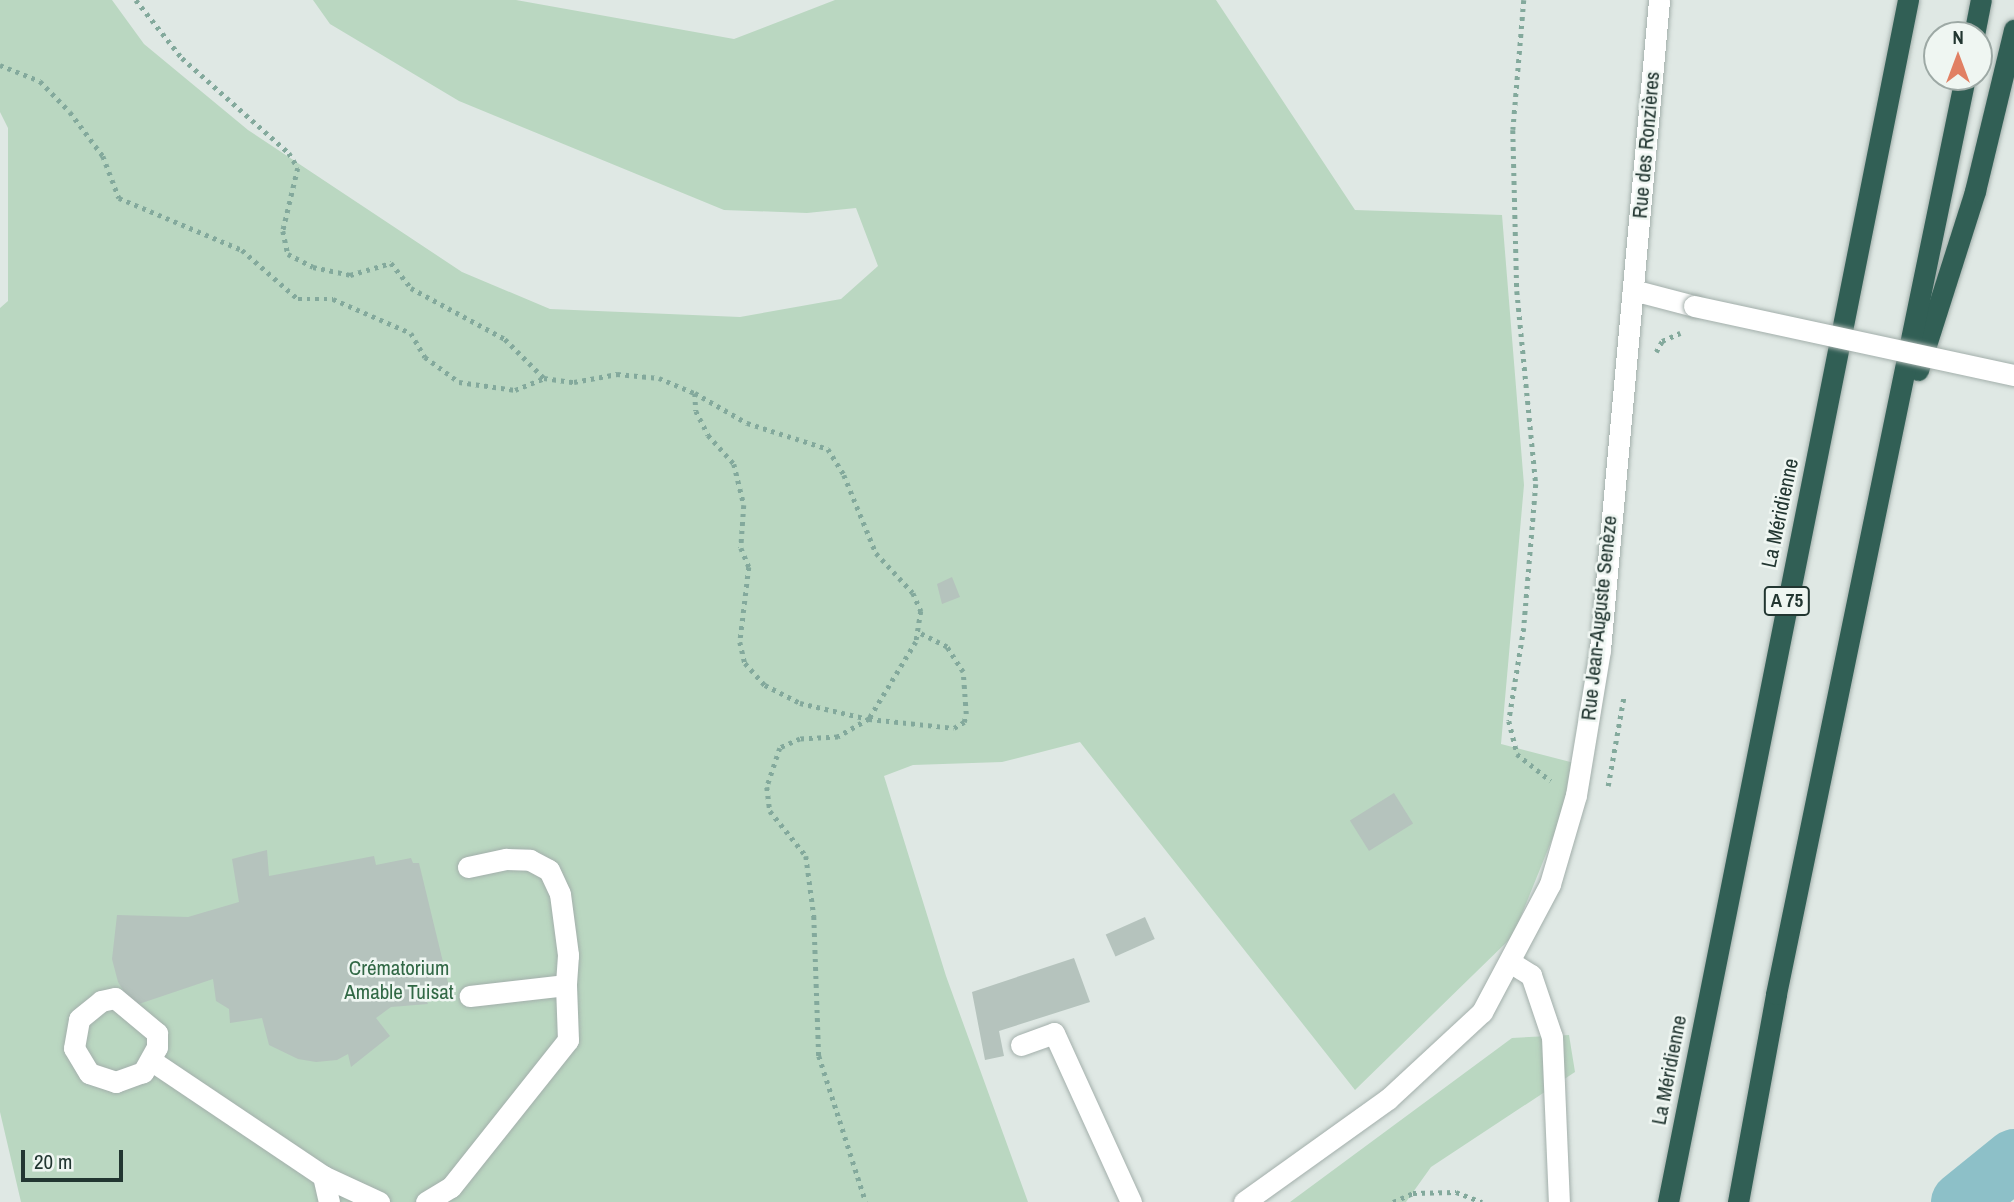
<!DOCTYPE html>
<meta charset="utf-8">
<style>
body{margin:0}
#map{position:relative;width:2014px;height:1202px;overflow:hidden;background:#dfe8e4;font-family:"Archivo Narrow",sans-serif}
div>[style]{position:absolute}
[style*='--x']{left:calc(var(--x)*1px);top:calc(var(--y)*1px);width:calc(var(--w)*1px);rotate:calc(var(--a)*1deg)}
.green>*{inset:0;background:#bad7c1}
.river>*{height:61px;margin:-30.5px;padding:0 30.5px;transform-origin:30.5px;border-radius:30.5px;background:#8dc0c8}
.building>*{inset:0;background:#b5c3bd;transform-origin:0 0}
.path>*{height:4.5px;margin-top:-2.25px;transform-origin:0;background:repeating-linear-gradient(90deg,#83a99c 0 3.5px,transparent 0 8.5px)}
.roads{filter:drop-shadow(0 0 2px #a3afab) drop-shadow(0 0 2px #a3afab)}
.service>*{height:21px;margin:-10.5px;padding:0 10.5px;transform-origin:10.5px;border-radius:10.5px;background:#fff}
.minor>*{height:21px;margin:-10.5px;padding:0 10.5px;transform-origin:10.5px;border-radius:10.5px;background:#fff}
.motorway>*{height:21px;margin:-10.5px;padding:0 10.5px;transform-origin:10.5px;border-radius:10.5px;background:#315f55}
.bridges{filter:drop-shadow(0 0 2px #a3afab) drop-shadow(0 0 2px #a3afab)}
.minor-bridge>*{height:21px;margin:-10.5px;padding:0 10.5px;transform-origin:10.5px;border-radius:10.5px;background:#fff}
span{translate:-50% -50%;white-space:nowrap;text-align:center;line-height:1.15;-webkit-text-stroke:5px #eff6f2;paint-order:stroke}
.shield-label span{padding:2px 5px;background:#eff6f2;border:2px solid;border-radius:5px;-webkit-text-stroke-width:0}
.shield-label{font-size:19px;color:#223631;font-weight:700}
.street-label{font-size:21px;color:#223631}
.park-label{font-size:21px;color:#316845}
.north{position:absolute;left:1923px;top:21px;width:70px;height:70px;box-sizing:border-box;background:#eff6f2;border:2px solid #9da9a5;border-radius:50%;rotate:0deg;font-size:19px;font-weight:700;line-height:28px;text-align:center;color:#223631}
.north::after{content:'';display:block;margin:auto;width:24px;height:32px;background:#e18064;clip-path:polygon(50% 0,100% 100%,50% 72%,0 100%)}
.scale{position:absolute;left:21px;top:1150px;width:102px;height:32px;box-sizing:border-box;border:4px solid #223631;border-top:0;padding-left:9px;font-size:21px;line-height:24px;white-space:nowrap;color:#223631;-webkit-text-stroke:5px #eff6f2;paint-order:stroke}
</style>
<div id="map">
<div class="green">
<i style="clip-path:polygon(0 0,112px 0,144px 44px,248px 130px,462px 272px,550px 309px,740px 317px,841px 299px,878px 266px,856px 208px,807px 213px,724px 210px,459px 101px,330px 24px,313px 0,516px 0,734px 39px,835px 0,1216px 0,1355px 210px,1502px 215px,1524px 485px,1501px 744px,1582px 765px,1513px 936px,1355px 1090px,1080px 742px,1002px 762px,913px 765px,884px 776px,946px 976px,1028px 1202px,21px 1202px,0 1112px,0 308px,8px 301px,8px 128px,0 112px)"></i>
<i style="clip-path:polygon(1569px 1035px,1575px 1072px,1431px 1167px,1406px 1202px,1290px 1202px,1512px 1038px)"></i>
</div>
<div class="river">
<i style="--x:1961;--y:1202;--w:68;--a:-39.1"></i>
</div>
<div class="building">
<i style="clip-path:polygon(952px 577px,960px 597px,942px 604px,937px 584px)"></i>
<i style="left:1394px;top:793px;width:36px;height:52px;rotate:58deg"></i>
<i style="clip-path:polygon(267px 850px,269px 876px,374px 856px,376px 865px,411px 858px,413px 863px,419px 863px,451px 995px,426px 1000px,428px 1004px,391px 1007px,376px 1018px,390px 1036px,351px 1067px,348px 1054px,337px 1060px,316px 1062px,298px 1059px,269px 1045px,262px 1018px,230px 1023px,229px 1009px,216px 1001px,213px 979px,133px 1006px,118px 982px,112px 959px,117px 915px,188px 917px,239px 902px,232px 859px)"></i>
<i style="left:1145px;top:917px;width:24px;height:43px;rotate:66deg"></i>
<i style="clip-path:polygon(1074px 958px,1090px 1002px,999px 1031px,1004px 1056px,985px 1060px,972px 992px)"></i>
</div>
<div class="path">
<i style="--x:136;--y:0;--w:74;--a:51.6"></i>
<i style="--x:182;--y:58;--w:143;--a:41.6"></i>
<i style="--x:289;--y:153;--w:17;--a:59"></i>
<i style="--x:298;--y:168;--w:65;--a:103.4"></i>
<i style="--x:283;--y:231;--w:24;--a:78"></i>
<i style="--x:288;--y:254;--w:28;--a:27"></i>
<i style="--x:313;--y:267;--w:38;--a:12"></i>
<i style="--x:350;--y:275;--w:43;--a:-16.3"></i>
<i style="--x:391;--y:263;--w:32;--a:51"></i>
<i style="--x:411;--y:288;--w:107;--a:28.5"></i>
<i style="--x:505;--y:339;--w:55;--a:45"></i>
<i style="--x:544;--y:378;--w:30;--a:8"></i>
<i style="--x:574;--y:382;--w:44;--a:-10.5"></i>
<i style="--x:617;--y:374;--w:42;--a:5.4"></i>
<i style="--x:659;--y:378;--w:39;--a:23"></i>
<i style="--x:695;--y:393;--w:18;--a:87"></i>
<i style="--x:696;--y:411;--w:27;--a:63"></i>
<i style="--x:708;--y:435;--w:39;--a:48"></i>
<i style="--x:734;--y:464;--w:42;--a:76.3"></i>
<i style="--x:744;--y:505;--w:43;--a:94"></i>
<i style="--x:741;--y:548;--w:21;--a:67"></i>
<i style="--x:749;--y:567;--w:76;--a:96.8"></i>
<i style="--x:740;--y:642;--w:22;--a:77"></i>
<i style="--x:745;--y:663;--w:30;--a:48"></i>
<i style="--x:765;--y:685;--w:39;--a:27"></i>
<i style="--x:800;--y:703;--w:71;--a:13.1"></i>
<i style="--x:869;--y:719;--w:85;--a:6"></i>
<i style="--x:954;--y:728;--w:12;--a:-31"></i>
<i style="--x:964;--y:722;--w:8;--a:-76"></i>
<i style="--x:966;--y:714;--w:42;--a:-94.1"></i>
<i style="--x:963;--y:672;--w:30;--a:-123"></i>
<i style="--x:947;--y:647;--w:31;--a:-153"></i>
<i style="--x:1524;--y:0;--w:130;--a:94.8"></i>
<i style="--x:1513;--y:130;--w:161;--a:88.6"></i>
<i style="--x:1517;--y:291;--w:194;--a:84.4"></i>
<i style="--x:1536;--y:484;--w:144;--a:94.8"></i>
<i style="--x:1524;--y:628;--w:94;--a:99.2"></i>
<i style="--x:1509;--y:721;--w:34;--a:76"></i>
<i style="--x:1517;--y:754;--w:43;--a:38.5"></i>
<i style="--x:0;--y:65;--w:43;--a:21.8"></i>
<i style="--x:40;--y:81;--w:43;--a:45.9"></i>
<i style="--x:70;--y:112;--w:55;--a:53.1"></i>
<i style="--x:103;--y:156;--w:45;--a:69.1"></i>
<i style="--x:119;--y:198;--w:134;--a:22.9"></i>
<i style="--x:242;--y:250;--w:74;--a:41.2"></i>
<i style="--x:298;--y:299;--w:35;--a:0"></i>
<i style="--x:333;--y:299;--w:85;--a:23.6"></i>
<i style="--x:411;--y:333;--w:28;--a:60"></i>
<i style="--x:425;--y:357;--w:42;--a:36.3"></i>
<i style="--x:459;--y:382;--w:57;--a:8.1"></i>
<i style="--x:515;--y:390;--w:31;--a:-22"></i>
<i style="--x:1656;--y:352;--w:13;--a:-61"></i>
<i style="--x:1662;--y:341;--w:20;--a:-24"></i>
<i style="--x:695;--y:393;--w:60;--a:30"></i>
<i style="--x:747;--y:423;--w:85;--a:17.8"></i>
<i style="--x:828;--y:449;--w:31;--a:58"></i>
<i style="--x:844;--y:475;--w:84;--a:67.7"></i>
<i style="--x:876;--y:553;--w:54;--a:47.2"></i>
<i style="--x:913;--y:593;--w:20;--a:66"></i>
<i style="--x:921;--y:611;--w:31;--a:99"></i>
<i style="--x:916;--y:642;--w:90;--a:121.4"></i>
<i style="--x:869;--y:719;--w:36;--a:150"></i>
<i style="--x:838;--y:737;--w:38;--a:177"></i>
<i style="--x:800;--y:739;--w:22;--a:156"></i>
<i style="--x:780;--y:748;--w:41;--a:108.4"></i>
<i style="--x:767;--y:787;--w:24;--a:83"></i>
<i style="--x:770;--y:811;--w:58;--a:51.3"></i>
<i style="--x:806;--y:856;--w:61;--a:82.4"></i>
<i style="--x:814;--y:916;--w:140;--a:88"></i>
<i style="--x:819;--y:1056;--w:153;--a:72.2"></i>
<i style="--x:1608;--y:786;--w:92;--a:-80"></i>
<i style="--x:1393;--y:1202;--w:22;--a:-24"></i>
<i style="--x:1413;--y:1193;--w:43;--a:-1.3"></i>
<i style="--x:1456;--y:1192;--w:28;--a:21"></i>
</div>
<div class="roads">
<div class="service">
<i style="--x:468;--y:867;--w:39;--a:-12"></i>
<i style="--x:506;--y:859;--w:24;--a:2"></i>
<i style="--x:530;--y:860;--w:21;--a:28"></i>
<i style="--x:549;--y:870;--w:26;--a:65"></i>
<i style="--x:560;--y:894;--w:62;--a:82.5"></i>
<i style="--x:568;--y:955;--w:30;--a:94"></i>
<i style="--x:1510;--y:962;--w:25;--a:32"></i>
<i style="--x:1531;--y:975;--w:65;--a:71.3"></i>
<i style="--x:1552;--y:1037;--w:165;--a:87.6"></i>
<i style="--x:115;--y:998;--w:55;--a:39.8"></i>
<i style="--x:157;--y:1033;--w:14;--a:90"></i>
<i style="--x:157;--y:1047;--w:29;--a:119"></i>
<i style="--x:143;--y:1072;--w:29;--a:160"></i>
<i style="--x:116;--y:1082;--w:28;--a:-162"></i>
<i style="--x:89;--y:1073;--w:29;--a:-121"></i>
<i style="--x:74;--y:1048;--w:29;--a:-80"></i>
<i style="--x:79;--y:1019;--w:28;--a:-39"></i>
<i style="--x:101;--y:1001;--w:14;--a:-12"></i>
<i style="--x:1021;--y:1045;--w:35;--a:-20"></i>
<i style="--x:1054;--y:1033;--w:186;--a:65.5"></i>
<i style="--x:152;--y:1061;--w:206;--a:33.9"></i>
<i style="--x:323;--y:1176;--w:62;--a:24.9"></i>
<i style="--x:323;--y:1176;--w:27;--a:77"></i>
<i style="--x:426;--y:1202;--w:29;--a:-31"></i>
<i style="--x:451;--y:1187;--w:188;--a:-51.5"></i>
<i style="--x:568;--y:1040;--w:55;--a:-92.1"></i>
<i style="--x:566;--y:985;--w:97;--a:173.5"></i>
</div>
<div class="minor">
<i style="--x:1633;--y:290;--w:63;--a:14.7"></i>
<i style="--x:1244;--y:1202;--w:177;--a:-35.6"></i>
<i style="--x:1388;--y:1099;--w:128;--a:-42.8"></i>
<i style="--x:1482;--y:1012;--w:145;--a:-62"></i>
<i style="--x:1550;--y:884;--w:93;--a:-73.7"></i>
<i style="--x:1576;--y:795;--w:147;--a:-80.6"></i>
<i style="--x:1600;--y:650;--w:653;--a:-84.81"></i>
</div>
<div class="motorway">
<i style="--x:1974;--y:35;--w:36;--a:-79"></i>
<i style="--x:1918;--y:370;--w:188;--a:-72.3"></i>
<i style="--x:1975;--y:191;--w:166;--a:-76.4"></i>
<i style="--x:1668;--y:1202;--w:1226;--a:-78.71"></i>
<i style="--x:1738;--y:1202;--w:211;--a:-79.6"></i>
<i style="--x:1776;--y:994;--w:936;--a:-78.35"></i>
</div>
</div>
<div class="bridges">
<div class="minor-bridge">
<i style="--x:1694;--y:306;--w:327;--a:12.2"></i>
</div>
</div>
<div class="shield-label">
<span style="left:1787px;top:601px">A 75</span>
</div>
<div class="street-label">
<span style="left:1646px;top:145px;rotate:-85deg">Rue des Ronzières</span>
<span style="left:1780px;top:513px;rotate:-78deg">La Méridienne</span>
<span style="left:1599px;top:618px;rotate:-84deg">Rue Jean-Auguste Senèze</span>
<span style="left:1669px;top:1070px;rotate:-79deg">La Méridienne</span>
</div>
<div class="park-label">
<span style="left:399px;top:980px">Crématorium<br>Amable Tuisat</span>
</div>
<div class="north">N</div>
<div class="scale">20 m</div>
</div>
